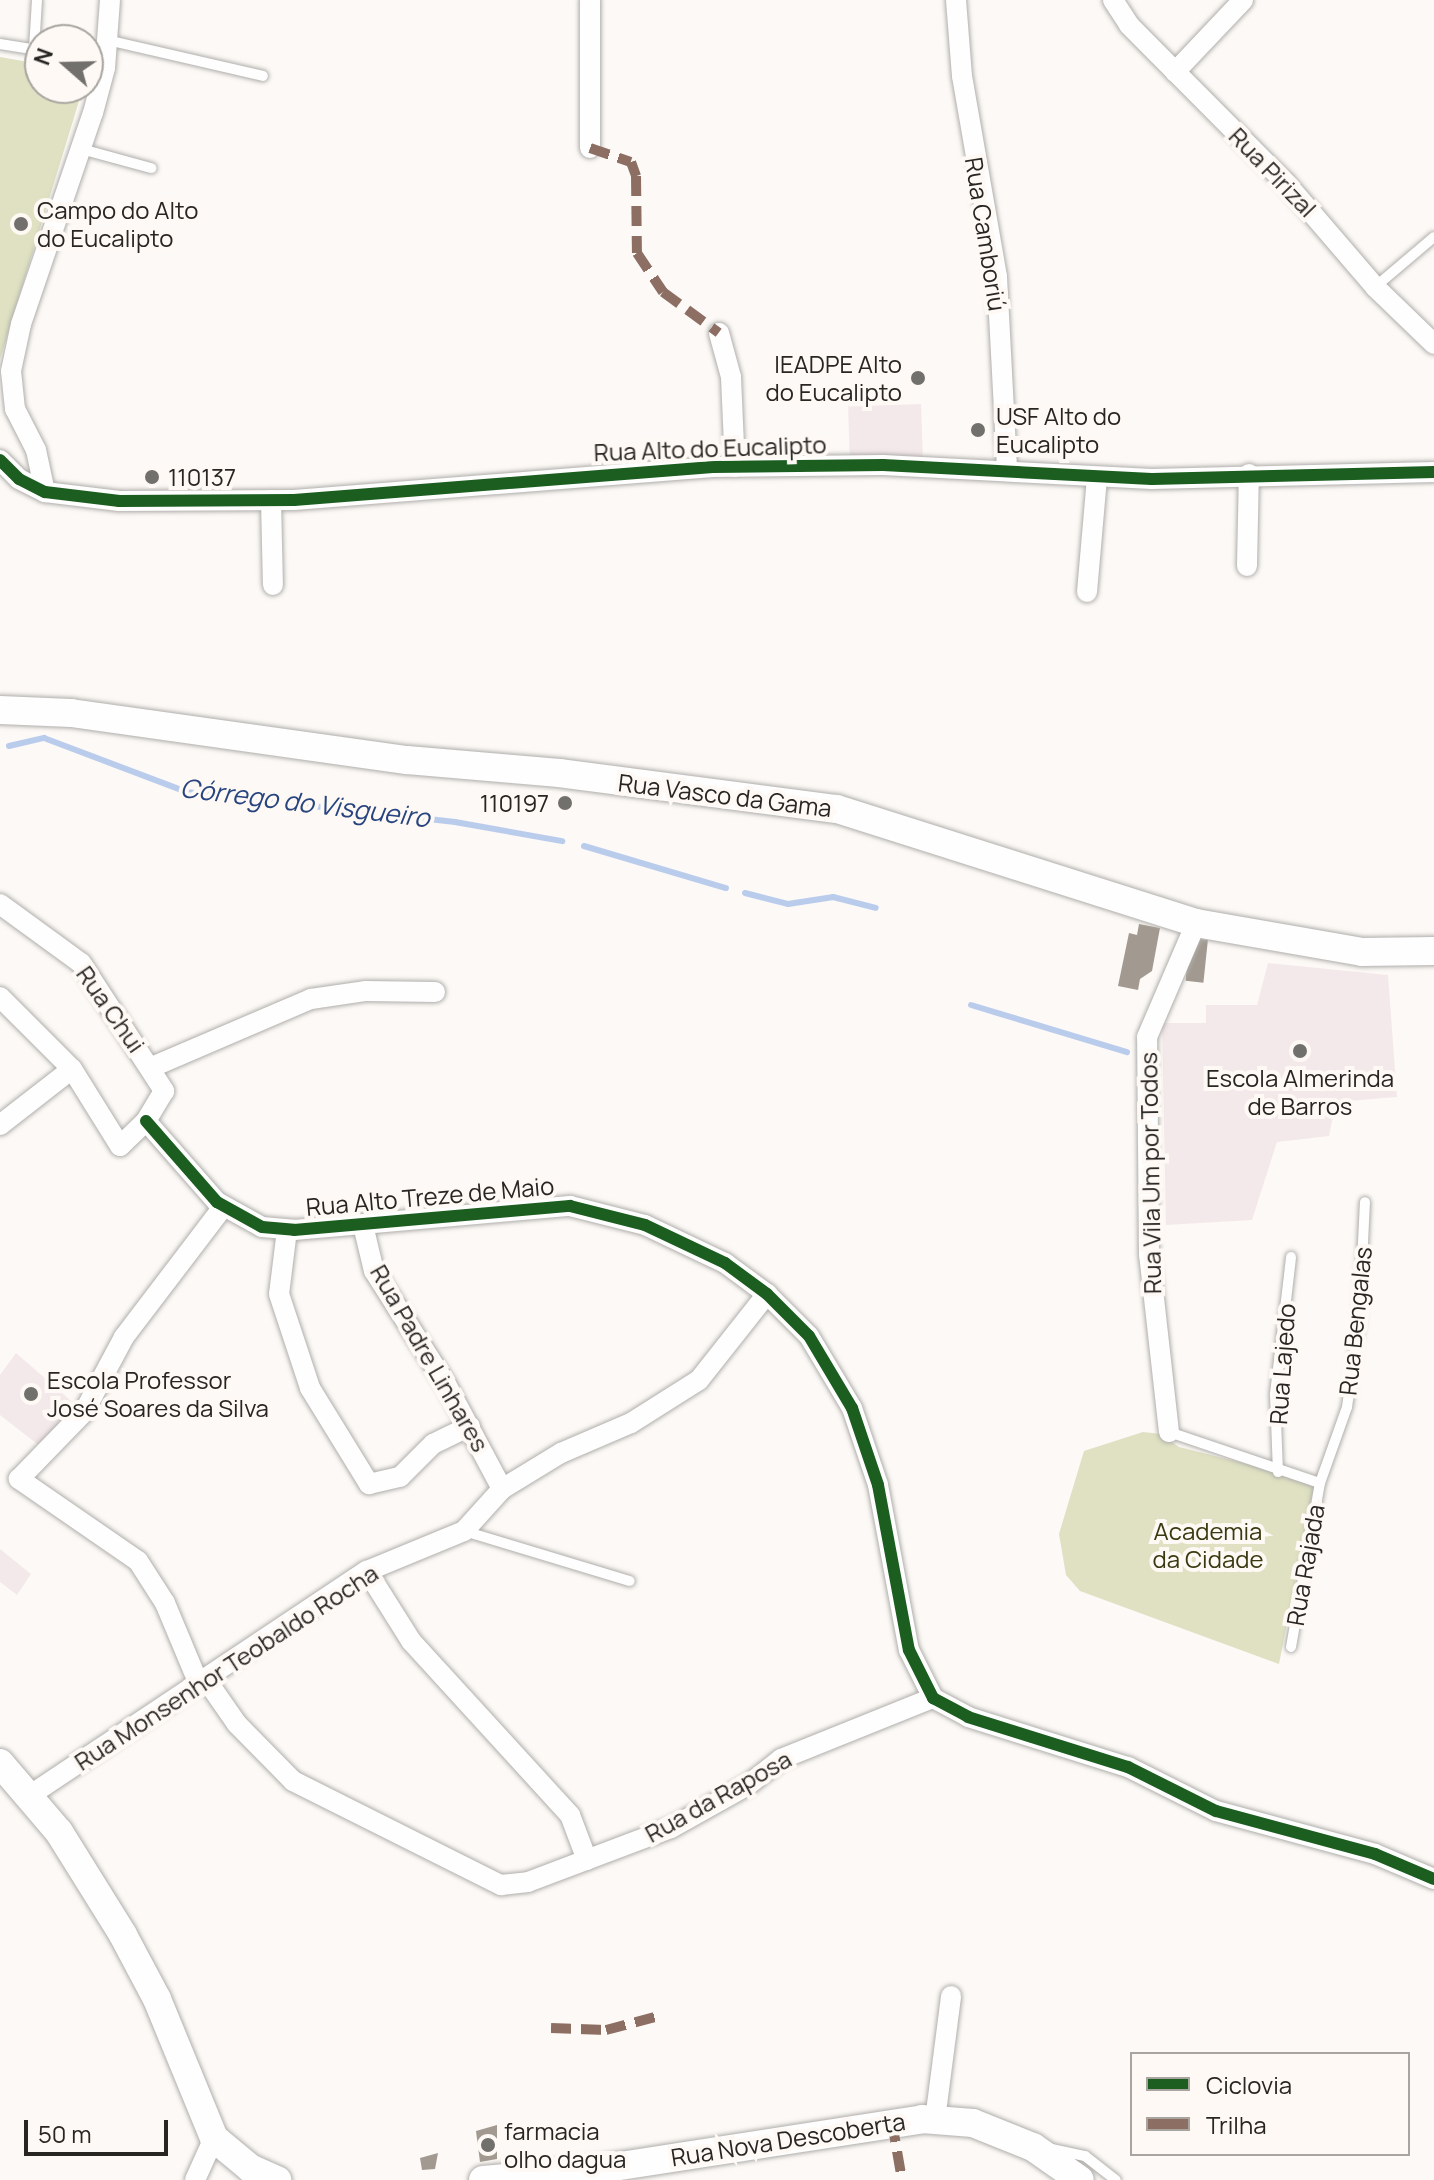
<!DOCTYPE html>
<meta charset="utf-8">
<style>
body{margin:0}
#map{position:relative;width:1434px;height:2180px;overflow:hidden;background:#fcf9f6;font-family:Manrope,sans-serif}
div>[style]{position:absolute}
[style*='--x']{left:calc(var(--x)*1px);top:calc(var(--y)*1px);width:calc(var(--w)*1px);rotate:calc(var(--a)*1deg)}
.education>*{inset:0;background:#f4e9ea;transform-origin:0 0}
.green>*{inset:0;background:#dfe1c2}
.stream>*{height:6px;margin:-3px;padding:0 3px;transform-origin:3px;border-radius:3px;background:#baccec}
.building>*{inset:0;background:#a29a90;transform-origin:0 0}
.roads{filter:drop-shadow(0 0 2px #b0aeab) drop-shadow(0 0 2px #b0aeab)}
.service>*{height:10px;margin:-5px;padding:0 5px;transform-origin:5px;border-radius:5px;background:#fffefe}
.minor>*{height:20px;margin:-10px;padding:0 10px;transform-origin:10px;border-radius:10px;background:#fffefe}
.secondary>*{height:28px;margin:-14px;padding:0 14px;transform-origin:14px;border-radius:14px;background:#fffefe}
.quiet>*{height:10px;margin-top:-5px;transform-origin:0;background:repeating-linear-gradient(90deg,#8d6e63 0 20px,transparent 0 30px)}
.cycleway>*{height:12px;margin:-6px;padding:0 6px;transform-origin:6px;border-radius:6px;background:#1b5e20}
.dots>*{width:22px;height:22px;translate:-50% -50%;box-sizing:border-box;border:4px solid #fef9f4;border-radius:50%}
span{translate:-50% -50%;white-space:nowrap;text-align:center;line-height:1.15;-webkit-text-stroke:8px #fef9f4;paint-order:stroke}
.street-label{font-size:24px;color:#282623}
.poi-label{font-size:24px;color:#282623}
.left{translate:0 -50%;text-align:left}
.right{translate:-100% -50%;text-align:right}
.park-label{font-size:24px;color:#383b10}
.water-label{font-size:26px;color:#28457f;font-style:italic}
.legend{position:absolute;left:1130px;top:2052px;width:280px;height:104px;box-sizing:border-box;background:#fef9f4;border:2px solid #a8a5a0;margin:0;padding:10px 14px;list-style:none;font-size:24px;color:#282623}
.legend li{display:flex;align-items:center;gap:16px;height:40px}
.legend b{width:40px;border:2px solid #a8a5a0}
.north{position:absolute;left:24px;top:24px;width:80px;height:80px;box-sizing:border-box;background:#fef9f4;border:2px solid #a8a5a0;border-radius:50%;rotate:290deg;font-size:22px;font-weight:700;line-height:32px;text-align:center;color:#282623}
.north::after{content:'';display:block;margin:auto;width:28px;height:36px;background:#72706d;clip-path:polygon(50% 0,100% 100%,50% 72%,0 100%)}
.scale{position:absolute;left:24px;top:2120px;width:144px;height:36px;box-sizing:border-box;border:4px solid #282623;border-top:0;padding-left:10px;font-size:24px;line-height:28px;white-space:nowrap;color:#282623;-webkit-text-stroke:6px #fef9f4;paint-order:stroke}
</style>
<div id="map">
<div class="education">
<i style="left:921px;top:404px;width:54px;height:73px;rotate:88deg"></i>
<i style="clip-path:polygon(1268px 963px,1388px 975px,1397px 1097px,1336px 1102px,1329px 1136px,1277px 1142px,1252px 1220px,1166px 1225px,1162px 1023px,1206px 1023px,1206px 1005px,1257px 1005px)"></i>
<i style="clip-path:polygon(16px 1353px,77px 1406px,45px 1450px,0 1415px,0 1375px)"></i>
<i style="clip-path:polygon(0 1549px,31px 1574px,17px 1595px,0 1582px)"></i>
</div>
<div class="green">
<i style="clip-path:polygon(0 57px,40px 64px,40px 88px,83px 88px,0 359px)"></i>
<i style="clip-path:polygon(1143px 1432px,1161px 1434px,1179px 1447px,1315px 1481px,1279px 1664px,1080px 1591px,1066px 1575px,1059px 1534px,1084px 1451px)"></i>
</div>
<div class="stream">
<i style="--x:9;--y:746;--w:36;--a:-13"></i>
<i style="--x:44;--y:738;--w:153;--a:20.7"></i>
<i style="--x:187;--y:792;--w:270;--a:6.4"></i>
<i style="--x:455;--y:822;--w:109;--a:10.1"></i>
<i style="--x:584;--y:846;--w:148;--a:16.5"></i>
<i style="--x:745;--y:893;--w:44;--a:14.3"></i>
<i style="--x:788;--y:904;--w:46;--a:-8.8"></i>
<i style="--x:833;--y:897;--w:44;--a:14.3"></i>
<i style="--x:971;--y:1005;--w:163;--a:16.8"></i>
</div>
<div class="building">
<i style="clip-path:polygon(1139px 924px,1160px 928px,1152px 971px,1140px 979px,1138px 990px,1118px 986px,1129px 933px,1137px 935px)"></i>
<i style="left:1190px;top:938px;width:18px;height:43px;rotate:6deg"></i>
<i style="clip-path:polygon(497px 2125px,497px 2159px,480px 2162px,476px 2131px)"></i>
<i style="clip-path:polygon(438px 2153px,435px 2169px,422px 2170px,420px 2158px)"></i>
</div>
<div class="roads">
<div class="service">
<i style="--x:107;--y:40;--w:160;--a:13"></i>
<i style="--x:0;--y:44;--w:38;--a:9"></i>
<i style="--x:34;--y:49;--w:49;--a:-86.5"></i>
<i style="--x:88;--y:64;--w:17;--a:13"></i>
<i style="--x:81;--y:149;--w:73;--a:15.2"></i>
<i style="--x:1375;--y:287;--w:77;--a:-40.3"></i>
<i style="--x:1169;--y:1432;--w:159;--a:18.7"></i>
<i style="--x:1278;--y:1472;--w:78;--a:-92.2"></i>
<i style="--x:1275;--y:1394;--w:138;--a:-83.3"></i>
<i style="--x:464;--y:1531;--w:173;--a:16.8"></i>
<i style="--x:1291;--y:1647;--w:167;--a:-80"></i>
<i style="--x:1320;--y:1483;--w:81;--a:-70.4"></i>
<i style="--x:1347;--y:1407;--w:84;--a:-81.8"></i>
<i style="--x:1359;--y:1324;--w:122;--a:-87.2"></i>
<i style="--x:1047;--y:2148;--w:39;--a:12"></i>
<i style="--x:1085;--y:2156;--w:39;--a:38"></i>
</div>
<div class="minor">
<i style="--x:590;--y:0;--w:148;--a:90"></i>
<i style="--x:956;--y:0;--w:76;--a:85.5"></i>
<i style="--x:962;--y:76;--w:204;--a:80.1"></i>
<i style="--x:997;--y:277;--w:192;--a:87"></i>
<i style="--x:1113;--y:0;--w:30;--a:57"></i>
<i style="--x:1129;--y:25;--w:223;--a:45.2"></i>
<i style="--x:1286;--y:183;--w:137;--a:49.4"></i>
<i style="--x:1375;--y:287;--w:82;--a:44"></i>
<i style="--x:1175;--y:72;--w:99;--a:-46.6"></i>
<i style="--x:719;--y:333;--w:46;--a:74.7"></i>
<i style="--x:731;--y:377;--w:90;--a:87.5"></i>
<i style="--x:0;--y:460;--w:27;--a:45"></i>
<i style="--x:19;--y:479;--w:29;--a:27"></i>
<i style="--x:45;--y:492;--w:75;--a:6.9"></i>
<i style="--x:119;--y:501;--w:175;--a:-0.3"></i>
<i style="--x:294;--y:500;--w:420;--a:-4.5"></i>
<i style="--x:713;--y:467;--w:170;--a:-0.7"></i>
<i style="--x:883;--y:465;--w:269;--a:3"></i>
<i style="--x:1152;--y:479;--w:282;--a:-1.4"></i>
<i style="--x:45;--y:492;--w:43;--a:-102.1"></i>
<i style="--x:36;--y:450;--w:46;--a:-117.1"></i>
<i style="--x:15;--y:409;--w:38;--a:-96"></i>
<i style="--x:11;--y:371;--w:48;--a:-78"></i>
<i style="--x:21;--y:324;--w:223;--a:-71.2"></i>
<i style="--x:93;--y:113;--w:47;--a:-75.1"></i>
<i style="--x:105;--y:68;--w:68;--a:-85.8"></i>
<i style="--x:271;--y:500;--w:85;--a:88.7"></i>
<i style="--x:1247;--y:566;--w:92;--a:-88.8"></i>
<i style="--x:1087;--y:592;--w:114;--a:-85"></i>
<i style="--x:0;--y:904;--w:100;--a:36.1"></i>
<i style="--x:81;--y:963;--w:153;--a:57"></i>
<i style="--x:164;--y:1091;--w:35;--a:121"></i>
<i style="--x:146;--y:1121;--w:36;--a:136"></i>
<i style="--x:120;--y:1146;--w:91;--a:-121.9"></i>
<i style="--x:72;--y:1069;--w:102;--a:-135"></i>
<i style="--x:152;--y:1067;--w:173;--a:-23.2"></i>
<i style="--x:311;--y:999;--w:56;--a:-8.3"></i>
<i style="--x:366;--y:991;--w:69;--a:0.8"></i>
<i style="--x:146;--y:1121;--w:108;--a:48.8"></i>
<i style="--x:217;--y:1202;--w:51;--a:29.1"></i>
<i style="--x:262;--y:1227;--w:32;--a:5"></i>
<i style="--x:294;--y:1230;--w:277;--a:-5"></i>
<i style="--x:570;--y:1206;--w:77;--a:14.2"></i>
<i style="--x:645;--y:1225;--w:89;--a:25.4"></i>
<i style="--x:725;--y:1263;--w:52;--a:36.4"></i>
<i style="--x:767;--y:1294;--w:59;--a:45"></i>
<i style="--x:809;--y:1336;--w:84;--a:59.2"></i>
<i style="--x:852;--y:1408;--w:81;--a:71.3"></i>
<i style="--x:878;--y:1485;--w:168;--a:79.4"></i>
<i style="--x:909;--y:1650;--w:54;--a:63.4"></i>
<i style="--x:933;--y:1698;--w:40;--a:28"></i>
<i style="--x:968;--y:1717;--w:168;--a:17.4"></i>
<i style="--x:1128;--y:1767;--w:98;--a:26.6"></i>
<i style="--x:1216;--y:1811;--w:165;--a:15.1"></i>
<i style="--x:1375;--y:1854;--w:64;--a:23"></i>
<i style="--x:0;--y:1125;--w:91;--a:-37.9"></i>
<i style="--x:363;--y:1225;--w:47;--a:76.6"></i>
<i style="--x:374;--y:1271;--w:134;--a:57.5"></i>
<i style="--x:446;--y:1384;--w:119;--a:61.9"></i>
<i style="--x:287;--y:1230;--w:64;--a:97.1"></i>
<i style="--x:279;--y:1294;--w:99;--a:71.7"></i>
<i style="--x:310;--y:1388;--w:113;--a:58.4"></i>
<i style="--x:369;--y:1484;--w:32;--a:-13"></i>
<i style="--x:400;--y:1477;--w:47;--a:-45"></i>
<i style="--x:433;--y:1444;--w:41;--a:-25.9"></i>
<i style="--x:1169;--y:1432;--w:178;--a:-96.4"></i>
<i style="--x:1149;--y:1255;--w:218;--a:-90.5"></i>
<i style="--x:1147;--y:1037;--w:124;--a:-66.7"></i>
<i style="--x:367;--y:1571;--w:83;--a:57.8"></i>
<i style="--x:411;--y:1641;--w:236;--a:47.6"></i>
<i style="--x:570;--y:1815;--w:48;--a:69.3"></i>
<i style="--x:205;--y:1678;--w:56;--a:55.2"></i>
<i style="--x:237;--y:1724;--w:80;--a:45.5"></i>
<i style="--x:293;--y:1781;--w:233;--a:26.6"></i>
<i style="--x:501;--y:1885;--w:27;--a:-6"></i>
<i style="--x:528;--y:1882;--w:153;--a:-20.7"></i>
<i style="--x:671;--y:1828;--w:88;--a:-29.2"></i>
<i style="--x:748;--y:1785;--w:42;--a:-38.2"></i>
<i style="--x:781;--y:1759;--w:164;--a:-21.9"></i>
<i style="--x:198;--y:1682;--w:86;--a:-112.7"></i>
<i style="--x:165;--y:1603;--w:50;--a:-122.7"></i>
<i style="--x:138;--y:1561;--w:145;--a:-145.4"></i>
<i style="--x:19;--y:1479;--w:93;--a:-45.9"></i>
<i style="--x:84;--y:1412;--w:85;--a:-61.9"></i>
<i style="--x:124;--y:1337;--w:163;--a:-52.7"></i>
<i style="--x:29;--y:1796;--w:406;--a:-33.7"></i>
<i style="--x:367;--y:1571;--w:105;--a:-22.4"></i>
<i style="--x:464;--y:1531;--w:57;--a:-47.9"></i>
<i style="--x:502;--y:1489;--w:69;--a:-31.4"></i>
<i style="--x:561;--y:1453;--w:76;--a:-23.2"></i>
<i style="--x:631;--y:1423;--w:80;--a:-32.3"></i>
<i style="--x:699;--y:1380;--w:110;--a:-51.7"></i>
<i style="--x:935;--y:2120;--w:125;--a:-82.6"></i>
<i style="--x:195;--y:2180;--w:46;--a:-65.7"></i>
</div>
<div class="secondary">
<i style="--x:0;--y:710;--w:71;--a:2.4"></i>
<i style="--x:71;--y:713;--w:339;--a:8"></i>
<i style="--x:407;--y:760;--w:153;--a:4.9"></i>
<i style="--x:559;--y:773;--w:280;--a:7.4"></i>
<i style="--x:837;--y:809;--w:377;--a:17.6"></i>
<i style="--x:1196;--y:923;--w:169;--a:9.9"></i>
<i style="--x:1362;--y:952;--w:72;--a:-0.8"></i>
<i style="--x:0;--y:1763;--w:91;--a:49.5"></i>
<i style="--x:59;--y:1832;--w:121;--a:58.1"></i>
<i style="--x:123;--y:1935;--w:72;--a:62"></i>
<i style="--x:157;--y:1999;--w:150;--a:67.7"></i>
<i style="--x:214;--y:2138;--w:47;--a:39.8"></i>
<i style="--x:250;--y:2168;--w:30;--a:24"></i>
<i style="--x:483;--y:2180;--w:105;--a:-4.9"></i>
<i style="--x:588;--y:2171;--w:338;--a:-8.8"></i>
<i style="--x:922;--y:2119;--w:51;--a:4.5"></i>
<i style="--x:973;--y:2123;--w:65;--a:21.8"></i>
<i style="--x:1033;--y:2147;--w:57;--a:35.1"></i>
</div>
</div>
<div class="quiet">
<i style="--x:590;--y:148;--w:43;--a:18.9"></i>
<i style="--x:631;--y:162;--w:15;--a:70"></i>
<i style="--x:636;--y:176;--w:77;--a:89.3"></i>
<i style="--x:637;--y:253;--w:47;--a:56.3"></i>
<i style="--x:663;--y:292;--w:69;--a:36.2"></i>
<i style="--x:551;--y:2028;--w:55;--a:2.1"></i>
<i style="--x:606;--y:2030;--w:55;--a:-14.8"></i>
<i style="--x:892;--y:2122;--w:59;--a:80.2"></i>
</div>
<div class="cycleway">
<i style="--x:0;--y:460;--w:27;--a:45"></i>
<i style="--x:19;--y:479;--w:29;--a:27"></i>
<i style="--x:45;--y:492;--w:75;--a:6.9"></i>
<i style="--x:119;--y:501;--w:175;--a:-0.3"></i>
<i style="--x:294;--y:500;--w:420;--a:-4.5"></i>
<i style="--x:713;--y:467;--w:170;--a:-0.7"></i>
<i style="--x:883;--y:465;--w:269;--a:3"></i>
<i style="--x:1152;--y:479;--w:282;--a:-1.4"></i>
<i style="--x:146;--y:1121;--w:108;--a:48.8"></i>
<i style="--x:217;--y:1202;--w:51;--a:29.1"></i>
<i style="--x:262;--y:1227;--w:32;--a:5"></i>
<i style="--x:294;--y:1230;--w:277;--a:-5"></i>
<i style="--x:570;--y:1206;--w:77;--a:14.2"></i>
<i style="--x:645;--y:1225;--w:89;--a:25.4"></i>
<i style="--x:725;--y:1263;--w:52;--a:36.4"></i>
<i style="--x:767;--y:1294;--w:59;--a:45"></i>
<i style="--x:809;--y:1336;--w:84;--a:59.2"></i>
<i style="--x:852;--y:1408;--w:81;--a:71.3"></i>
<i style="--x:878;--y:1485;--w:168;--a:79.4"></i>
<i style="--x:909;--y:1650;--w:54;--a:63.4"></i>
<i style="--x:933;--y:1698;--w:40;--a:28"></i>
<i style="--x:968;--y:1717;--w:168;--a:17.4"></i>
<i style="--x:1128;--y:1767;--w:98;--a:26.6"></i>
<i style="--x:1216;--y:1811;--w:165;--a:15.1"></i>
<i style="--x:1375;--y:1854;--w:64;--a:23"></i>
</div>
<div class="dots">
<i style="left:21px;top:224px;background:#72706d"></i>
<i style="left:918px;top:378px;background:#72706d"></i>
<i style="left:978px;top:430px;background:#72706d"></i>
<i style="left:152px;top:477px;background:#72706d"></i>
<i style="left:565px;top:803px;background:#72706d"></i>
<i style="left:1300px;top:1051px;background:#72706d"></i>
<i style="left:31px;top:1394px;background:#72706d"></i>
<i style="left:488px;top:2145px;background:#72706d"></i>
</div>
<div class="street-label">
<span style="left:1273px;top:172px;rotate:46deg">Rua Pirizal</span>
<span style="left:986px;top:234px;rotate:81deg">Rua Camboriú</span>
<span style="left:710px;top:448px;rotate:-2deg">Rua Alto do Eucalipto</span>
<span style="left:725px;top:795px;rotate:7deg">Rua Vasco da Gama</span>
<span style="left:111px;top:1009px;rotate:55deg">Rua Chui</span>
<span style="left:1150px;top:1173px;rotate:-91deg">Rua Vila Um por Todos</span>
<span style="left:430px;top:1196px;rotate:-5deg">Rua Alto Treze de Maio</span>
<span style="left:1355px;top:1321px;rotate:-84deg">Rua Bengalas</span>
<span style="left:430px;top:1358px;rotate:60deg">Rua Padre Linhares</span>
<span style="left:1282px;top:1364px;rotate:-86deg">Rua Lajedo</span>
<span style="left:1305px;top:1565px;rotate:-80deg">Rua Rajada</span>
<span style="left:226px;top:1667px;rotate:-33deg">Rua Monsenhor Teobaldo Rocha</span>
<span style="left:718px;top:1796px;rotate:-29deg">Rua da Raposa</span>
<span style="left:788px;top:2139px;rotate:-9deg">Rua Nova Descoberta</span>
</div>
<div class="poi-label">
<span class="left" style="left:37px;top:224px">Campo do Alto<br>do Eucalipto</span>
<span class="right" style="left:902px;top:378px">IEADPE Alto<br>do Eucalipto</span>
<span class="left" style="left:996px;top:430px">USF Alto do<br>Eucalipto</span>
<span class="left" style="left:168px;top:477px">110137</span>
<span class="right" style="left:549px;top:803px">110197</span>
<span style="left:1300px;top:1092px">Escola Almerinda<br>de Barros</span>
<span class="left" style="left:47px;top:1394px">Escola Professor<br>José Soares da Silva</span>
<span class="left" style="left:504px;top:2145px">farmacia<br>olho dagua</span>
</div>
<div class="park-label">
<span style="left:1208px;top:1545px">Academia<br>da Cidade</span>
</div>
<div class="water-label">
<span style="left:305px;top:803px;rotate:7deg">Córrego do Visgueiro</span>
</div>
<ul class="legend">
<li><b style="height:10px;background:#1b5e20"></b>Ciclovia</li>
<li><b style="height:10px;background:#8d6e63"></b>Trilha</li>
</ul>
<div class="north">N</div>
<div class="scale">50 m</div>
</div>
